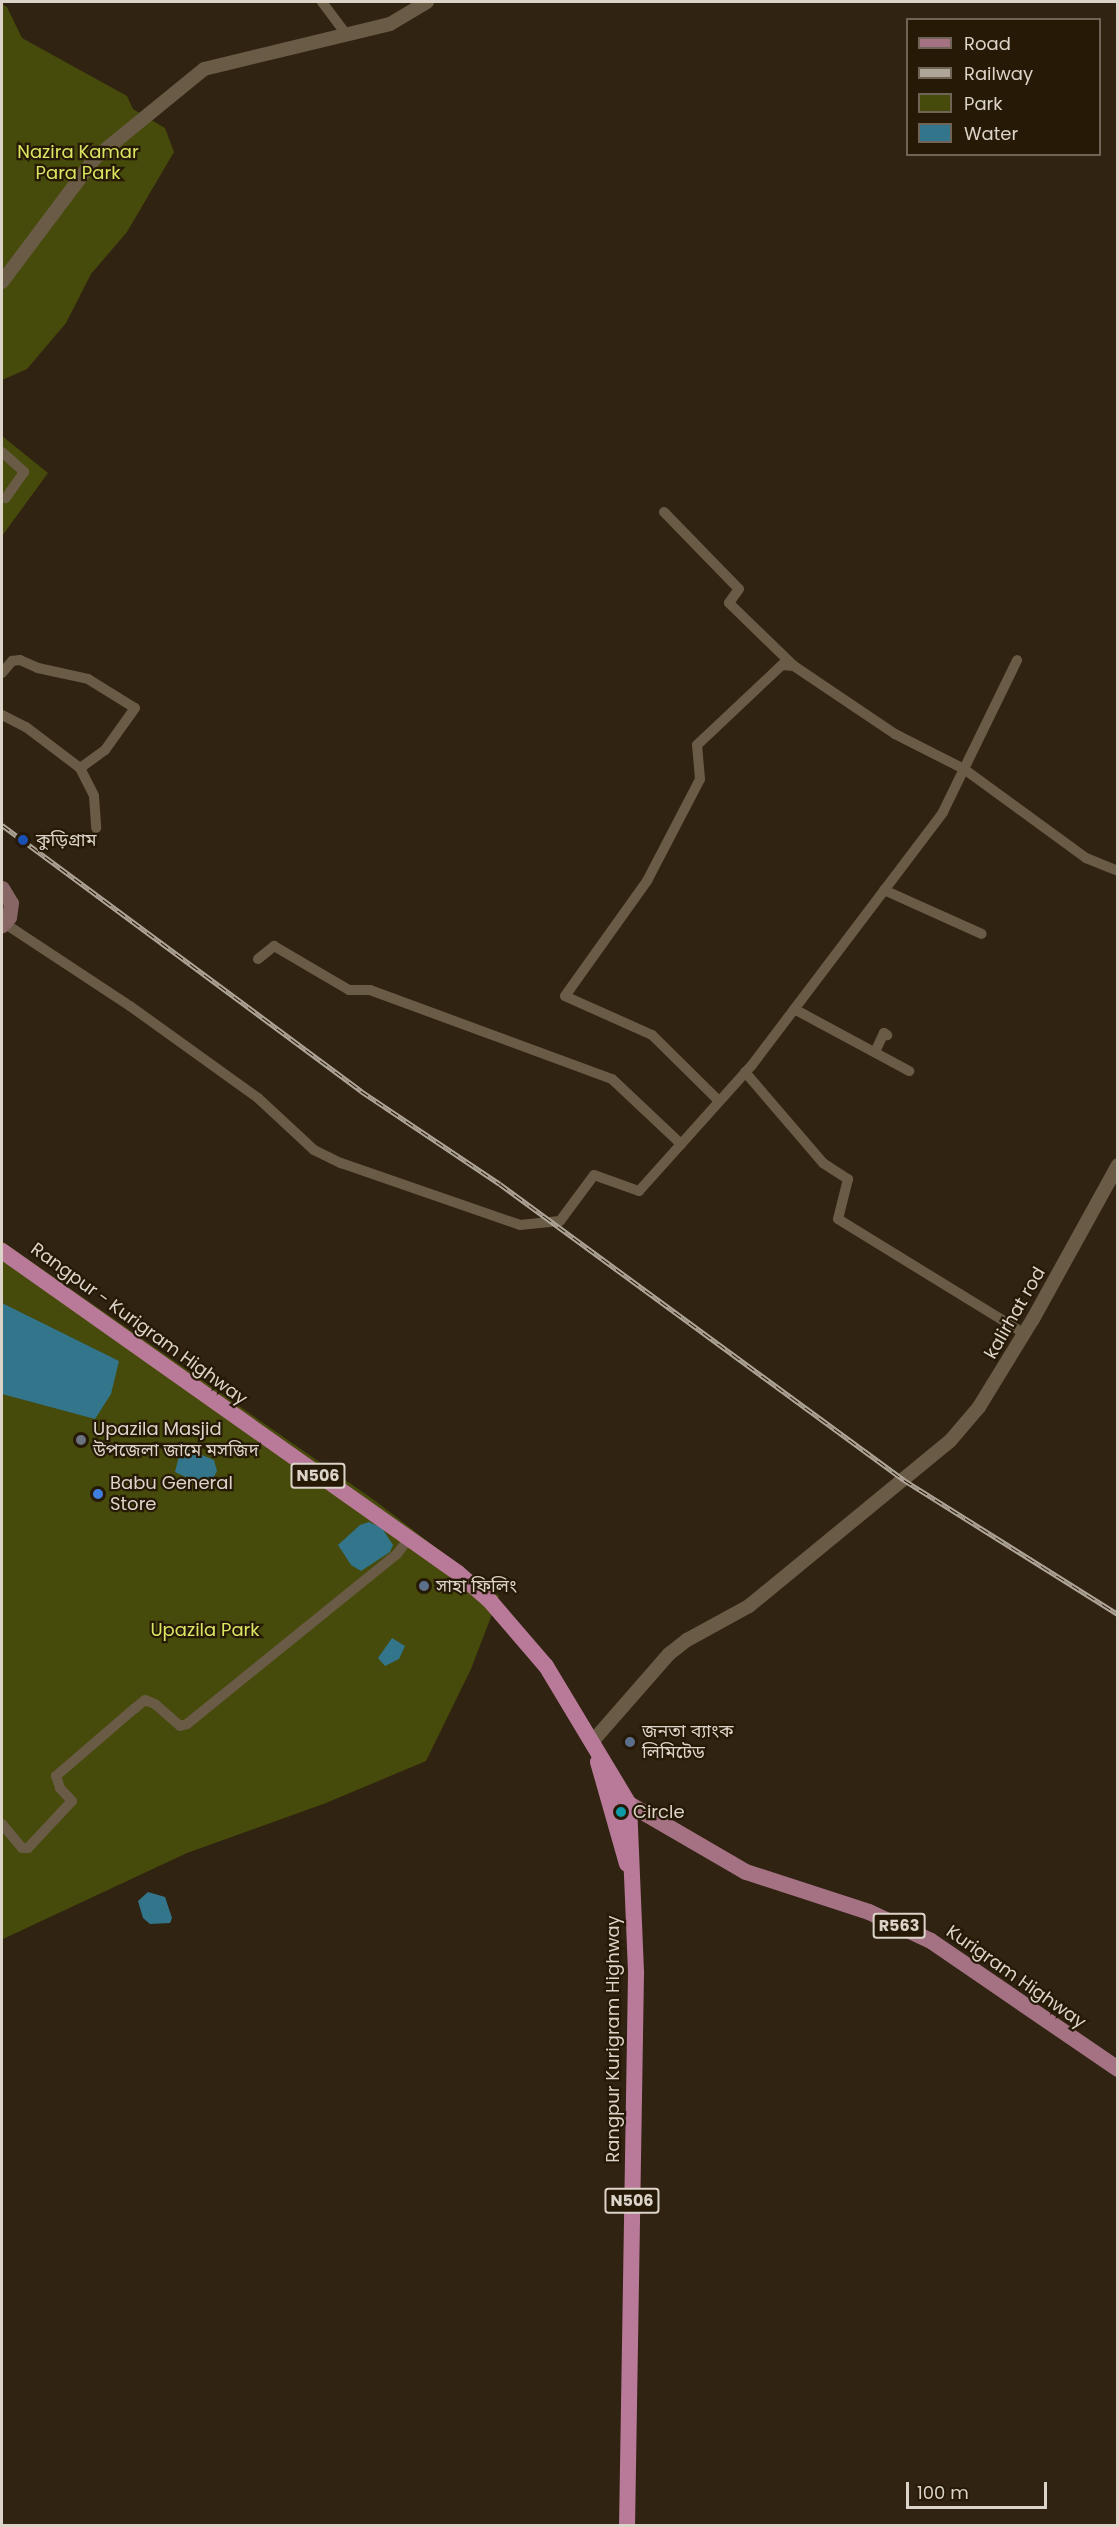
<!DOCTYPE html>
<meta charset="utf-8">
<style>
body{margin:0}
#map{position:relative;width:1119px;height:2527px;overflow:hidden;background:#302311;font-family:Poppins,"Noto Sans Bengali",sans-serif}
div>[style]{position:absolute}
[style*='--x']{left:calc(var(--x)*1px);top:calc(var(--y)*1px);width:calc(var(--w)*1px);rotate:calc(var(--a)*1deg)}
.green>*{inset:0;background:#464a0a}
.water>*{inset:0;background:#33758b}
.minor>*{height:10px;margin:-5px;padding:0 5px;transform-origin:5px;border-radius:5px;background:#695b46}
.tertiary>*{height:14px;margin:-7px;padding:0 7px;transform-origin:7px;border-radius:7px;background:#695b46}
.secondary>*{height:15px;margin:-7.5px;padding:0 7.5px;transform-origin:7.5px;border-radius:7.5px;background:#876665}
.primary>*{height:16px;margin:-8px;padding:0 8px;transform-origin:8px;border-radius:8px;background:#a47283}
.trunk>*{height:16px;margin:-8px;padding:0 8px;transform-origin:8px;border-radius:8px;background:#b87a98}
.rail>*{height:5px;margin-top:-2.5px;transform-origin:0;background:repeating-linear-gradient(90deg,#261a07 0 9px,#afa598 0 18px);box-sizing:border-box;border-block:2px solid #afa598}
.dots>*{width:16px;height:16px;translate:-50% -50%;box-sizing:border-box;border:3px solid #261a07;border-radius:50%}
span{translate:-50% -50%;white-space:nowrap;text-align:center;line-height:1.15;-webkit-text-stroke:4.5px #261a07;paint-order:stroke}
.shield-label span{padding:2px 4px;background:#261a07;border:2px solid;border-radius:4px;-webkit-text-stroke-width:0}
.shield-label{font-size:16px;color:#ddd4c9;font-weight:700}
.park-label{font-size:18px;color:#dae662}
.poi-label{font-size:18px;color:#ddd4c9}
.left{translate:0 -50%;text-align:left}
.street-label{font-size:18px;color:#ddd4c9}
.frame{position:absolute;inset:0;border:3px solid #ddd4c9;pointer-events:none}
.legend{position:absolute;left:906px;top:18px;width:195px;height:138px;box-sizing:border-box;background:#261a07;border:2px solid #6f6455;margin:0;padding:8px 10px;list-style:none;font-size:18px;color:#ddd4c9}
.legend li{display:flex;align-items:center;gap:12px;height:30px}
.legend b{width:30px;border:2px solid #6f6455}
.scale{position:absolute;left:906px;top:2482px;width:141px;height:27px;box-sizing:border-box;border:3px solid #ddd4c9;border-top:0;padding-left:8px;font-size:18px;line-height:21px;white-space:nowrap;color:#ddd4c9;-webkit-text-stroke:4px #261a07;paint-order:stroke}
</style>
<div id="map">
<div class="green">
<i style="clip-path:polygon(2px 4px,7px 7px,22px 38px,127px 96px,133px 109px,165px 128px,174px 152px,127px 232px,91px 274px,66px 323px,27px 369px,2px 380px)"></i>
<i style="clip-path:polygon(2px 436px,48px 473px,2px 536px)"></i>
<i style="clip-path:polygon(2px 1241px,374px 1500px,499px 1596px,471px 1669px,426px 1761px,326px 1803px,187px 1853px,3px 1939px)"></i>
</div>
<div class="water">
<i style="clip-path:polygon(2px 1303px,119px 1361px,111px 1394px,95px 1419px,2px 1394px)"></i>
<i style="clip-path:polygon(187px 1449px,214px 1460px,217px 1471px,210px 1484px,202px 1485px,175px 1472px,180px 1452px)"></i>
<i style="clip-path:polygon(369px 1522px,382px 1528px,393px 1545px,390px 1552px,361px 1571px,351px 1565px,338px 1545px,360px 1525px)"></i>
<i style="clip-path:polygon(392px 1638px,405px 1646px,399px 1659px,385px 1666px,378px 1658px)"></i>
<i style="clip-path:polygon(148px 1892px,165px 1897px,172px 1918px,170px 1923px,150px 1924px,143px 1918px,138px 1901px)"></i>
</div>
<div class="minor">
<i style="--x:322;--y:2;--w:40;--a:53"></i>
<i style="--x:2;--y:452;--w:30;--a:42"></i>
<i style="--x:24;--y:472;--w:32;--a:125"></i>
<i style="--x:664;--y:512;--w:107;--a:45.8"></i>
<i style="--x:739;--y:589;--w:17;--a:126"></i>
<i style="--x:729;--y:603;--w:91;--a:44.1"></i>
<i style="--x:2;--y:673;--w:16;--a:-50"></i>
<i style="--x:12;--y:661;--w:8;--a:-7"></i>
<i style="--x:20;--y:660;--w:20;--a:24"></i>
<i style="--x:38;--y:668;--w:51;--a:12.4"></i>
<i style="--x:88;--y:679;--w:55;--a:31.7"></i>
<i style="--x:135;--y:708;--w:52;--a:125.5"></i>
<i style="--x:105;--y:750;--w:31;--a:144"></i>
<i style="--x:2;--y:715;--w:27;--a:27"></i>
<i style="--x:26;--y:727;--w:68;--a:37.2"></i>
<i style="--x:80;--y:768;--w:31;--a:63"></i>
<i style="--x:94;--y:796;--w:32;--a:86"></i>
<i style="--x:884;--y:890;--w:107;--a:24.2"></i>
<i style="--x:4;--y:923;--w:151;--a:33.4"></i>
<i style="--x:130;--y:1006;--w:158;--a:35.7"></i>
<i style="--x:258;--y:1098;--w:76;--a:42.9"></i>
<i style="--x:314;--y:1150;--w:30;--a:26"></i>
<i style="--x:341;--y:1163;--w:189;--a:19.1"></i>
<i style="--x:520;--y:1225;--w:40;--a:-5.7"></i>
<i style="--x:560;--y:1221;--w:57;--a:-53.5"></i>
<i style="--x:594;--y:1175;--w:48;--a:19.6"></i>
<i style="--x:639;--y:1191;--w:169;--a:-48.1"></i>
<i style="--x:752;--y:1065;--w:317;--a:-52.9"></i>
<i style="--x:943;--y:812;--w:169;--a:-64"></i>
<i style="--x:258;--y:959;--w:21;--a:-39"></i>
<i style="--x:274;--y:946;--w:87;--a:30.4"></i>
<i style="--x:349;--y:990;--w:21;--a:0"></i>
<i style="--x:370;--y:990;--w:258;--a:20.2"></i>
<i style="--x:612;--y:1079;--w:95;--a:43.3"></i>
<i style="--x:794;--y:1009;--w:131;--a:28.3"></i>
<i style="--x:875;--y:1052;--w:21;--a:-65"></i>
<i style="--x:884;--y:1033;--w:4;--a:34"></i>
<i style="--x:745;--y:1072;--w:120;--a:49.4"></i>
<i style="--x:823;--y:1163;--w:30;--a:33"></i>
<i style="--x:848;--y:1179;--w:41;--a:104"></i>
<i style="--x:838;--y:1219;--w:220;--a:31.6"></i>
<i style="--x:719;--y:1101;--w:94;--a:-135.4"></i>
<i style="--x:652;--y:1035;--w:95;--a:-155.9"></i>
<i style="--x:565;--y:996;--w:141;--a:-54.5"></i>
<i style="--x:647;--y:881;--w:115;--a:-62.5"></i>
<i style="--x:700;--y:779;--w:34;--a:-95"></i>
<i style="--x:697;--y:745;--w:117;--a:-43.3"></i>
<i style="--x:782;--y:665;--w:12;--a:5"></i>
<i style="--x:794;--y:666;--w:122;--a:34"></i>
<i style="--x:895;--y:734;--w:77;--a:26.9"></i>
<i style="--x:964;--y:769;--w:151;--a:36.1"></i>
<i style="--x:1086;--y:858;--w:35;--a:22"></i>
<i style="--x:2;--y:1824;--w:31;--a:50"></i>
<i style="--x:22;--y:1848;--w:6;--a:0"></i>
<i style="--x:28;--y:1848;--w:64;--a:-46.9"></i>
<i style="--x:72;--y:1801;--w:18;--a:-133"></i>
<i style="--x:60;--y:1788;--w:13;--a:-108"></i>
<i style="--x:56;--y:1776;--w:103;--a:-40.7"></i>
<i style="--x:134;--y:1709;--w:14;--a:-39"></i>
<i style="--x:145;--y:1700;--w:11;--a:22"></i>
<i style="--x:155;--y:1704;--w:33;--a:41"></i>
<i style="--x:180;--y:1726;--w:7;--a:-16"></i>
<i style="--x:187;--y:1724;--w:270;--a:-39"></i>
<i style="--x:397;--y:1554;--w:20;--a:-53"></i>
</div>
<div class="tertiary">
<i style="--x:2;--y:282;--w:155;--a:-53.1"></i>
<i style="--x:95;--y:158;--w:141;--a:-39.2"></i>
<i style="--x:204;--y:69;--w:191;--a:-13.6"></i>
<i style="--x:390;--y:24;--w:43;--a:-30.7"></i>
<i style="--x:592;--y:1742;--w:117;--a:-48.8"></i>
<i style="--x:669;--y:1654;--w:23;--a:-38"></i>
<i style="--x:687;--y:1640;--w:71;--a:-28.7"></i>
<i style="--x:749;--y:1606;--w:260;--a:-39.4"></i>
<i style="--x:950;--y:1441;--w:45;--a:-49.5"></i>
<i style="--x:979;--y:1407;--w:103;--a:-58.5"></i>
<i style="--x:1033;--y:1319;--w:176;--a:-61.1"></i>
</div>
<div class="secondary">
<i style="--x:2;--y:888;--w:17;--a:59"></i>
<i style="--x:11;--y:903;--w:14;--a:98"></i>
<i style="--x:9;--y:917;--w:11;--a:131"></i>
</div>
<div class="primary">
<i style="--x:617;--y:1803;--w:12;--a:5"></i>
<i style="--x:629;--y:1804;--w:135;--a:30.2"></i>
<i style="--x:746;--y:1872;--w:129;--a:18"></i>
<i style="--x:869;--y:1912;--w:68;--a:25.1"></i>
<i style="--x:931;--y:1941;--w:227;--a:34.4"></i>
</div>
<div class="trunk">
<i style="--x:2;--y:1251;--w:558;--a:35.23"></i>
<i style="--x:458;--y:1573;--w:43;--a:41.2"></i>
<i style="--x:490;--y:1601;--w:86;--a:49.3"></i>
<i style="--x:546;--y:1666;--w:161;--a:59"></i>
<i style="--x:629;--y:1804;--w:170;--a:87.6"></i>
<i style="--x:636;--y:1974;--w:552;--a:90.93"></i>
<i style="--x:598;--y:1762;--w:106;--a:74.1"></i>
</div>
<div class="rail">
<i style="--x:2;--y:825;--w:447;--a:36.5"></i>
<i style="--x:361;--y:1091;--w:167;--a:33.8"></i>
<i style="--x:500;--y:1184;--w:501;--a:36.23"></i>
<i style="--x:904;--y:1480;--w:252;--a:32.1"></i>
</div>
<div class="dots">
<i style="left:23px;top:840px;background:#1a4fb4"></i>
<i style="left:81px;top:1440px;background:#6b7280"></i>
<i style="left:98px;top:1494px;background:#3f7fe0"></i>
<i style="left:424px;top:1586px;background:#5c6f8a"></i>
<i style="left:630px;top:1742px;background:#5c6f8a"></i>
<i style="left:621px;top:1812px;background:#0f9aa8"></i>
</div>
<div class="shield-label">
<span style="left:318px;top:1476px">N506</span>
<span style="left:899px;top:1926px">R563</span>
<span style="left:632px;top:2201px">N506</span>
</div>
<div class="park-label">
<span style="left:78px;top:163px">Nazira Kamar<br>Para Park</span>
<span style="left:205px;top:1630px">Upazila Park</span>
</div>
<div class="poi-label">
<span class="left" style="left:36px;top:840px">কুড়িগ্রাম</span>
<span class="left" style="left:93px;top:1440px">Upazila Masjid<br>উপজেলা জামে মসজিদ</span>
<span class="left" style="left:110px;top:1494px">Babu General<br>Store</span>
<span class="left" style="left:436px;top:1586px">সাহা ফিলিং</span>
<span class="left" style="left:642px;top:1742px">জনতা ব্যাংক<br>লিমিটেড</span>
<span class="left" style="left:633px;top:1812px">Circle</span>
</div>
<div class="street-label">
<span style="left:1015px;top:1313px;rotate:-60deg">kalirhat rod</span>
<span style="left:139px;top:1324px;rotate:36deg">Rangpur - Kurigram Highway</span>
<span style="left:1016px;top:1977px;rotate:35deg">Kurigram Highway</span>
<span style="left:613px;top:2039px;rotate:-90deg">Rangpur Kurigram Highway</span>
</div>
<div class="frame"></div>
<ul class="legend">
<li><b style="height:8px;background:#a47283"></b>Road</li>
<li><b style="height:8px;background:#afa598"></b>Railway</li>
<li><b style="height:16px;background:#464a0a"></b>Park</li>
<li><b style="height:16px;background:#33758b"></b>Water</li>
</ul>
<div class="scale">100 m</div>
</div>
